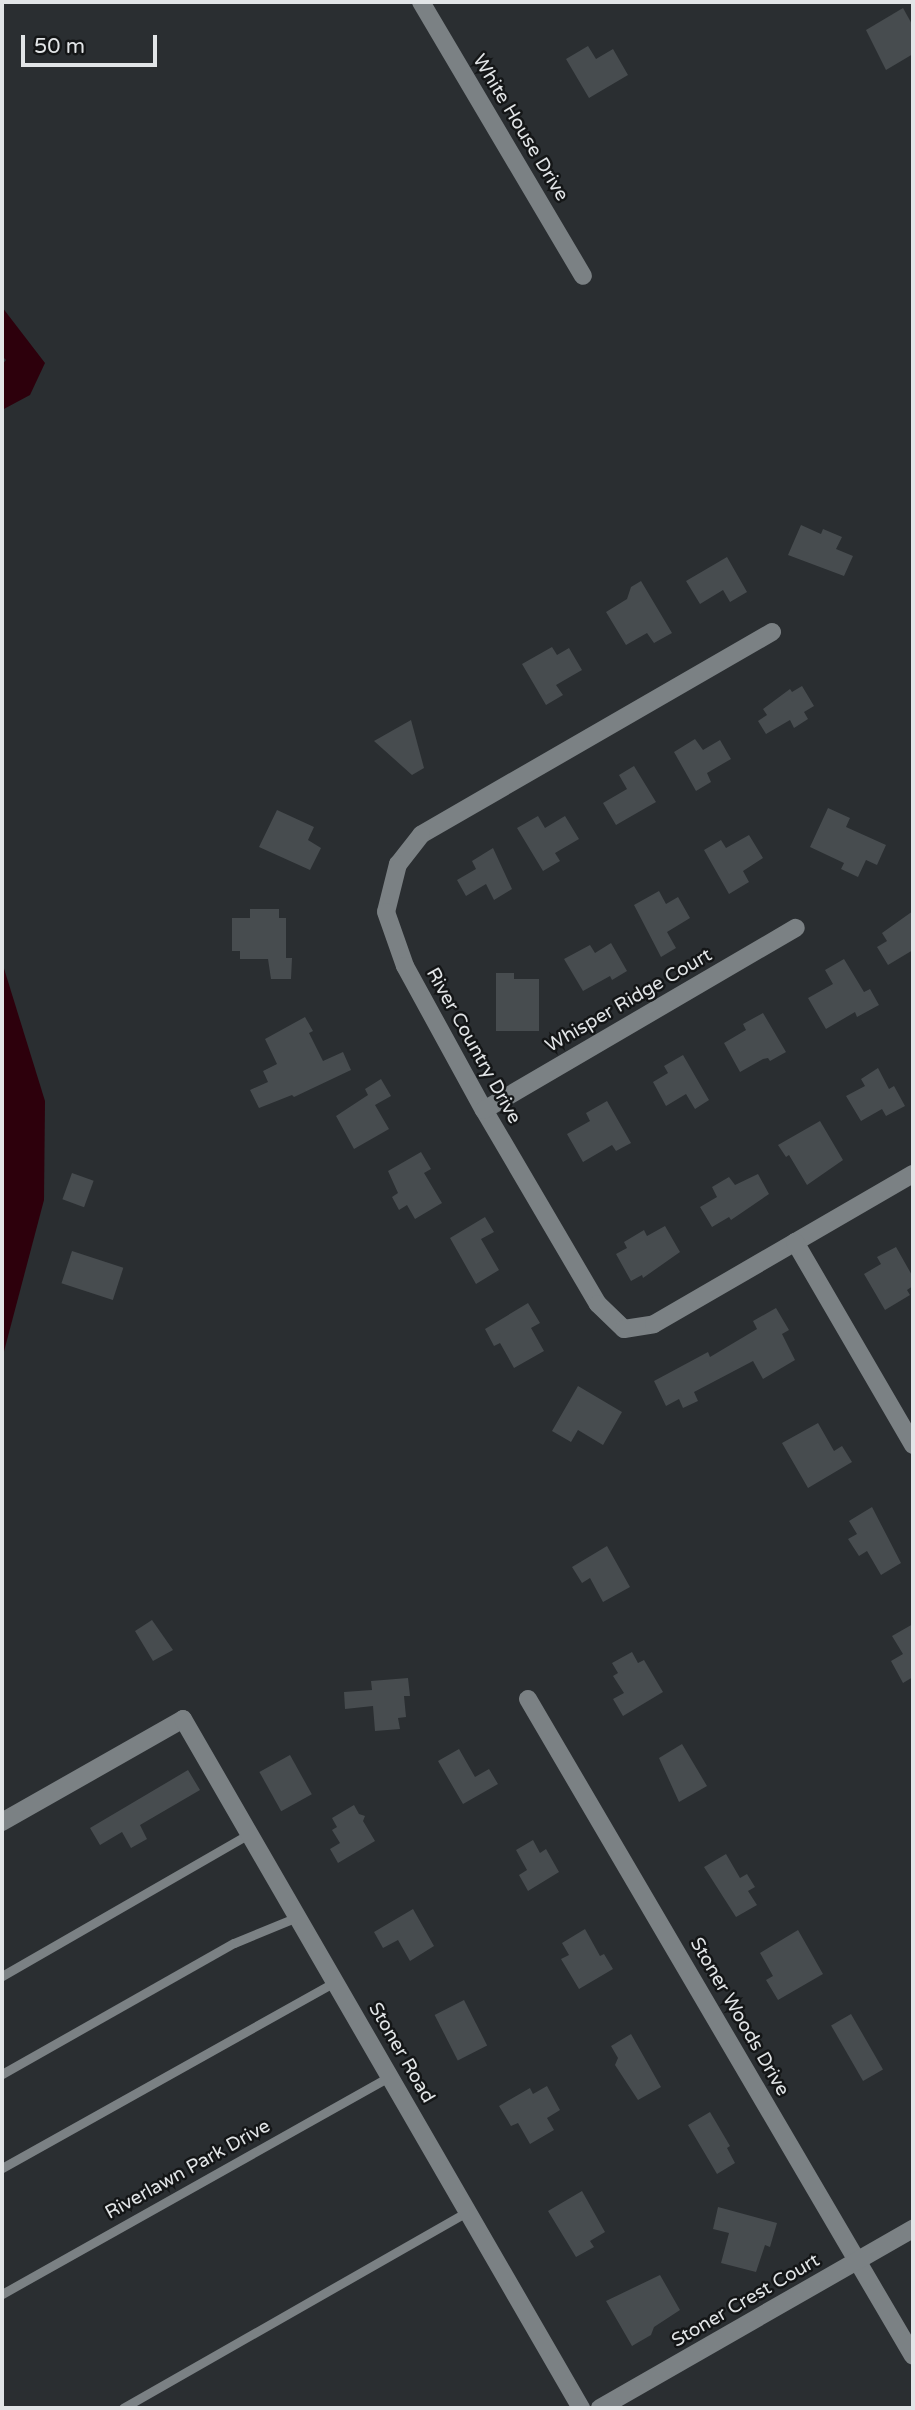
<!DOCTYPE html>
<style>
body{margin:0}
#map{position:relative;width:915px;height:2410px;overflow:hidden;background:#2a2e31;font-family:"Varela Round",sans-serif}
div>[style]{position:absolute}
[style*='--x']{left:calc(var(--x)*1px);top:calc(var(--y)*1px);width:calc(var(--w)*1px);rotate:calc(var(--a)*1deg)}
.water>*{inset:0;background:#2d000c}
.building>*{inset:0;background:#474c4f;transform-origin:0 0}
.service>*{height:9px;margin:-4.5px;padding:0 4.5px;transform-origin:4.5px;border-radius:4.5px;background:#7b8184}
.minor>*{height:18px;margin:-9px;padding:0 9px;transform-origin:9px;border-radius:9px;background:#7b8184}
span{translate:-50% -50%;white-space:nowrap;text-align:center;line-height:1.15;-webkit-text-stroke:5px #141617;paint-order:stroke}
.street-label{font-size:19px;color:#e2e5e7}
.frame{position:absolute;inset:0;border:4px solid #e2e5e7;pointer-events:none}
.scale{position:absolute;left:21px;top:35px;width:136px;height:32px;box-sizing:border-box;border:4px solid #e2e5e7;border-top:0;padding-left:9px;font-size:21px;line-height:24px;white-space:nowrap;color:#e2e5e7;-webkit-text-stroke:5px #141617;paint-order:stroke}
</style>
<div id="map">
<div class="water">
<i style="clip-path:polygon(2px 307px,45px 363px,30px 395px,2px 410px,2px 365px,6px 360px,2px 356px)"></i>
<i style="clip-path:polygon(2px 962px,45px 1101px,44px 1200px,2px 1359px)"></i>
</div>
<div class="building">
<i style="clip-path:polygon(903px 8px,913px 26px,913px 54px,886px 70px,866px 30px)"></i>
<i style="clip-path:polygon(588px 46px,596px 59px,613px 49px,628px 75px,589px 98px,566px 59px)"></i>
<i style="clip-path:polygon(801px 525px,821px 534px,823px 529px,842px 537px,836px 549px,853px 556px,844px 576px,788px 555px)"></i>
<i style="clip-path:polygon(727px 557px,747px 592px,730px 602px,723px 590px,700px 604px,686px 581px)"></i>
<i style="clip-path:polygon(641px 581px,672px 633px,654px 643px,647px 633px,626px 645px,606px 612px,627px 599px,631px 587px)"></i>
<i style="clip-path:polygon(552px 647px,557px 655px,569px 648px,582px 670px,556px 685px,563px 695px,546px 705px,522px 664px)"></i>
<i style="clip-path:polygon(802px 686px,814px 706px,804px 712px,808px 719px,794px 728px,790px 720px,766px 734px,758px 721px,767px 715px,763px 709px,790px 689px,792px 692px)"></i>
<i style="clip-path:polygon(411px 720px,424px 768px,412px 775px,374px 741px)"></i>
<i style="clip-path:polygon(695px 739px,703px 750px,720px 740px,731px 759px,707px 773px,711px 782px,696px 791px,674px 752px)"></i>
<i style="clip-path:polygon(634px 766px,656px 802px,616px 825px,603px 803px,627px 789px,619px 775px)"></i>
<i style="clip-path:polygon(828px 808px,850px 818px,846px 827px,886px 845px,877px 865px,866px 860px,858px 877px,841px 869px,844px 863px,810px 847px)"></i>
<i style="clip-path:polygon(277px 810px,314px 827px,308px 840px,321px 848px,310px 870px,259px 847px)"></i>
<i style="clip-path:polygon(538px 816px,545px 828px,565px 816px,579px 839px,555px 853px,560px 861px,543px 871px,517px 828px)"></i>
<i style="clip-path:polygon(749px 835px,763px 858px,743px 871px,749px 882px,729px 894px,704px 850px,721px 840px,726px 848px)"></i>
<i style="clip-path:polygon(493px 848px,512px 889px,494px 900px,486px 884px,466px 896px,457px 880px,476px 869px,472px 861px)"></i>
<i style="clip-path:polygon(659px 891px,666px 904px,678px 897px,690px 918px,667px 932px,676px 948px,661px 957px,634px 905px)"></i>
<i style="clip-path:polygon(250px 909px,279px 909px,279px 918px,286px 918px,286px 958px,292px 958px,291px 979px,271px 979px,268px 959px,240px 959px,240px 951px,232px 951px,232px 918px,250px 918px)"></i>
<i style="clip-path:polygon(913px 911px,913px 950px,888px 965px,877px 947px,887px 941px,882px 933px)"></i>
<i style="clip-path:polygon(611px 943px,627px 971px,612px 980px,610px 976px,583px 991px,564px 959px,590px 945px,595px 953px)"></i>
<i style="clip-path:polygon(844px 959px,864px 992px,870px 989px,879px 1005px,857px 1017px,855px 1012px,826px 1029px,808px 998px,833px 984px,825px 970px)"></i>
<i style="clip-path:polygon(496px 973px,514px 973px,514px 979px,539px 979px,539px 1031px,496px 1031px)"></i>
<i style="clip-path:polygon(763px 1013px,786px 1052px,770px 1061px,768px 1058px,763px 1059px,740px 1072px,724px 1043px,746px 1030px,743px 1024px)"></i>
<i style="clip-path:polygon(305px 1017px,313px 1031px,309px 1033px,323px 1061px,343px 1052px,351px 1070px,294px 1097px,292px 1095px,259px 1108px,250px 1090px,268px 1082px,263px 1071px,277px 1064px,265px 1039px)"></i>
<i style="clip-path:polygon(683px 1055px,709px 1100px,695px 1109px,686px 1094px,666px 1106px,653px 1082px,668px 1073px,664px 1066px)"></i>
<i style="clip-path:polygon(878px 1068px,889px 1089px,894px 1086px,905px 1106px,886px 1116px,882px 1109px,861px 1121px,846px 1096px,865px 1086px,861px 1079px)"></i>
<i style="clip-path:polygon(381px 1079px,391px 1096px,375px 1105px,389px 1129px,354px 1149px,336px 1116px,368px 1095px,365px 1089px)"></i>
<i style="clip-path:polygon(607px 1101px,631px 1143px,616px 1151px,612px 1145px,583px 1162px,567px 1134px,590px 1121px,586px 1113px)"></i>
<i style="clip-path:polygon(820px 1121px,843px 1160px,807px 1185px,789px 1155px,786px 1157px,778px 1145px)"></i>
<i style="clip-path:polygon(421px 1152px,431px 1169px,424px 1173px,442px 1203px,415px 1219px,407px 1205px,399px 1210px,392px 1197px,398px 1193px,388px 1171px)"></i>
<i style="left:72px;top:1173px;width:23px;height:28px;rotate:20deg"></i>
<i style="clip-path:polygon(758px 1174px,769px 1194px,731px 1220px,729px 1217px,712px 1227px,700px 1207px,717px 1197px,712px 1187px,729px 1177px,735px 1185px)"></i>
<i style="clip-path:polygon(485px 1217px,494px 1232px,481px 1239px,499px 1270px,476px 1284px,450px 1238px)"></i>
<i style="clip-path:polygon(665px 1226px,680px 1252px,643px 1278px,642px 1275px,631px 1281px,616px 1254px,627px 1248px,624px 1242px,644px 1230px,647px 1236px)"></i>
<i style="clip-path:polygon(896px 1247px,913px 1277px,913px 1286px,907px 1290px,910px 1295px,885px 1310px,864px 1274px,881px 1264px,877px 1257px)"></i>
<i style="left:72px;top:1251px;width:54px;height:34px;rotate:18deg"></i>
<i style="clip-path:polygon(528px 1303px,540px 1323px,531px 1328px,544px 1351px,514px 1368px,500px 1343px,494px 1346px,485px 1329px)"></i>
<i style="clip-path:polygon(776px 1308px,789px 1330px,782px 1334px,795px 1360px,763px 1379px,753px 1361px,694px 1392px,698px 1401px,683px 1408px,679px 1399px,666px 1406px,654px 1381px,708px 1352px,710px 1357px,757px 1329px,753px 1321px)"></i>
<i style="clip-path:polygon(578px 1386px,622px 1412px,603px 1445px,578px 1430px,571px 1442px,552px 1431px)"></i>
<i style="clip-path:polygon(818px 1423px,834px 1451px,842px 1446px,852px 1462px,808px 1488px,782px 1443px)"></i>
<i style="clip-path:polygon(872px 1507px,901px 1563px,881px 1575px,867px 1551px,859px 1556px,848px 1539px,857px 1534px,849px 1521px)"></i>
<i style="clip-path:polygon(607px 1546px,630px 1587px,603px 1602px,590px 1578px,582px 1583px,572px 1567px)"></i>
<i style="clip-path:polygon(152px 1620px,173px 1650px,153px 1661px,135px 1631px)"></i>
<i style="clip-path:polygon(913px 1624px,913px 1677px,903px 1683px,891px 1661px,903px 1654px,892px 1636px)"></i>
<i style="clip-path:polygon(632px 1652px,638px 1663px,644px 1660px,663px 1692px,623px 1716px,613px 1699px,624px 1693px,613px 1676px,618px 1673px,612px 1663px)"></i>
<i style="clip-path:polygon(408px 1678px,410px 1696px,404px 1696px,406px 1717px,398px 1718px,400px 1729px,375px 1731px,373px 1706px,345px 1709px,344px 1692px,372px 1690px,371px 1681px)"></i>
<i style="clip-path:polygon(682px 1744px,707px 1786px,679px 1802px,659px 1758px)"></i>
<i style="clip-path:polygon(459px 1749px,475px 1777px,489px 1769px,498px 1784px,463px 1804px,438px 1761px)"></i>
<i style="left:290px;top:1755px;width:45px;height:35px;rotate:61deg"></i>
<i style="clip-path:polygon(188px 1770px,200px 1790px,140px 1825px,147px 1839px,131px 1848px,122px 1832px,100px 1845px,90px 1828px)"></i>
<i style="clip-path:polygon(354px 1805px,359px 1814px,365px 1816px,363px 1821px,375px 1841px,338px 1863px,330px 1849px,340px 1843px,332px 1830px,337px 1827px,332px 1818px)"></i>
<i style="clip-path:polygon(533px 1840px,540px 1853px,546px 1849px,559px 1872px,528px 1891px,519px 1875px,527px 1870px,516px 1850px)"></i>
<i style="clip-path:polygon(726px 1854px,740px 1878px,747px 1874px,755px 1887px,748px 1891px,757px 1905px,736px 1917px,704px 1867px)"></i>
<i style="clip-path:polygon(413px 1909px,434px 1946px,410px 1961px,398px 1940px,383px 1948px,374px 1932px)"></i>
<i style="clip-path:polygon(585px 1929px,600px 1956px,604px 1954px,613px 1969px,579px 1989px,561px 1959px,569px 1955px,562px 1943px)"></i>
<i style="clip-path:polygon(798px 1930px,823px 1974px,778px 2000px,766px 1980px,773px 1976px,760px 1953px)"></i>
<i style="left:464px;top:2000px;width:51px;height:33px;rotate:63deg"></i>
<i style="left:851px;top:2014px;width:64px;height:23px;rotate:60deg"></i>
<i style="clip-path:polygon(631px 2034px,661px 2087px,638px 2100px,615px 2065px,618px 2058px,611px 2046px)"></i>
<i style="clip-path:polygon(547px 2086px,560px 2110px,547px 2118px,554px 2130px,530px 2144px,518px 2123px,511px 2126px,499px 2106px,530px 2088px,533px 2094px)"></i>
<i style="clip-path:polygon(710px 2112px,730px 2146px,727px 2148px,735px 2163px,717px 2174px,688px 2125px)"></i>
<i style="clip-path:polygon(582px 2191px,605px 2232px,590px 2241px,594px 2247px,576px 2257px,548px 2211px)"></i>
<i style="clip-path:polygon(718px 2207px,777px 2223px,770px 2247px,765px 2245px,756px 2272px,721px 2263px,729px 2233px,713px 2229px)"></i>
<i style="clip-path:polygon(660px 2275px,680px 2310px,654px 2327px,651px 2335px,632px 2346px,606px 2301px)"></i>
</div>
<div class="service">
<i style="--x:2;--y:1976;--w:287;--a:-29.9"></i>
<i style="--x:2;--y:2074;--w:266;--a:-29.5"></i>
<i style="--x:234;--y:1943;--w:68;--a:-22.4"></i>
<i style="--x:2;--y:2168;--w:383;--a:-29.2"></i>
<i style="--x:2;--y:2294;--w:445;--a:-29.3"></i>
<i style="--x:123;--y:2408;--w:397;--a:-29.7"></i>
</div>
<div class="minor">
<i style="--x:421;--y:2;--w:318;--a:59.4"></i>
<i style="--x:772;--y:632;--w:405;--a:150"></i>
<i style="--x:421;--y:835;--w:37;--a:128"></i>
<i style="--x:398;--y:864;--w:49;--a:104"></i>
<i style="--x:386;--y:912;--w:57;--a:70.6"></i>
<i style="--x:405;--y:966;--w:164;--a:61.3"></i>
<i style="--x:484;--y:1110;--w:225;--a:59.6"></i>
<i style="--x:598;--y:1304;--w:36;--a:44"></i>
<i style="--x:624;--y:1329;--w:30;--a:-9"></i>
<i style="--x:654;--y:1324;--w:299;--a:-30.1"></i>
<i style="--x:484;--y:1110;--w:361;--a:-30.3"></i>
<i style="--x:795;--y:1242;--w:235;--a:59.8"></i>
<i style="--x:528;--y:1699;--w:761;--a:59.63"></i>
<i style="--x:2;--y:1822;--w:208;--a:-29.6"></i>
<i style="--x:183;--y:1719;--w:796;--a:59.99"></i>
<i style="--x:600;--y:2408;--w:361;--a:-29.8"></i>
</div>
<div class="street-label">
<span style="left:520px;top:128px;rotate:59deg">White House Drive</span>
<span style="left:629px;top:1001px;rotate:-30deg">Whisper Ridge Court</span>
<span style="left:473px;top:1046px;rotate:61deg">River Country Drive</span>
<span style="left:739px;top:2017px;rotate:60deg">Stoner Woods Drive</span>
<span style="left:401px;top:2053px;rotate:60deg">Stoner Road</span>
<span style="left:188px;top:2170px;rotate:-29deg">Riverlawn Park Drive</span>
<span style="left:746px;top:2301px;rotate:-30deg">Stoner Crest Court</span>
</div>
<div class="frame"></div>
<div class="scale">50 m</div>
</div>
